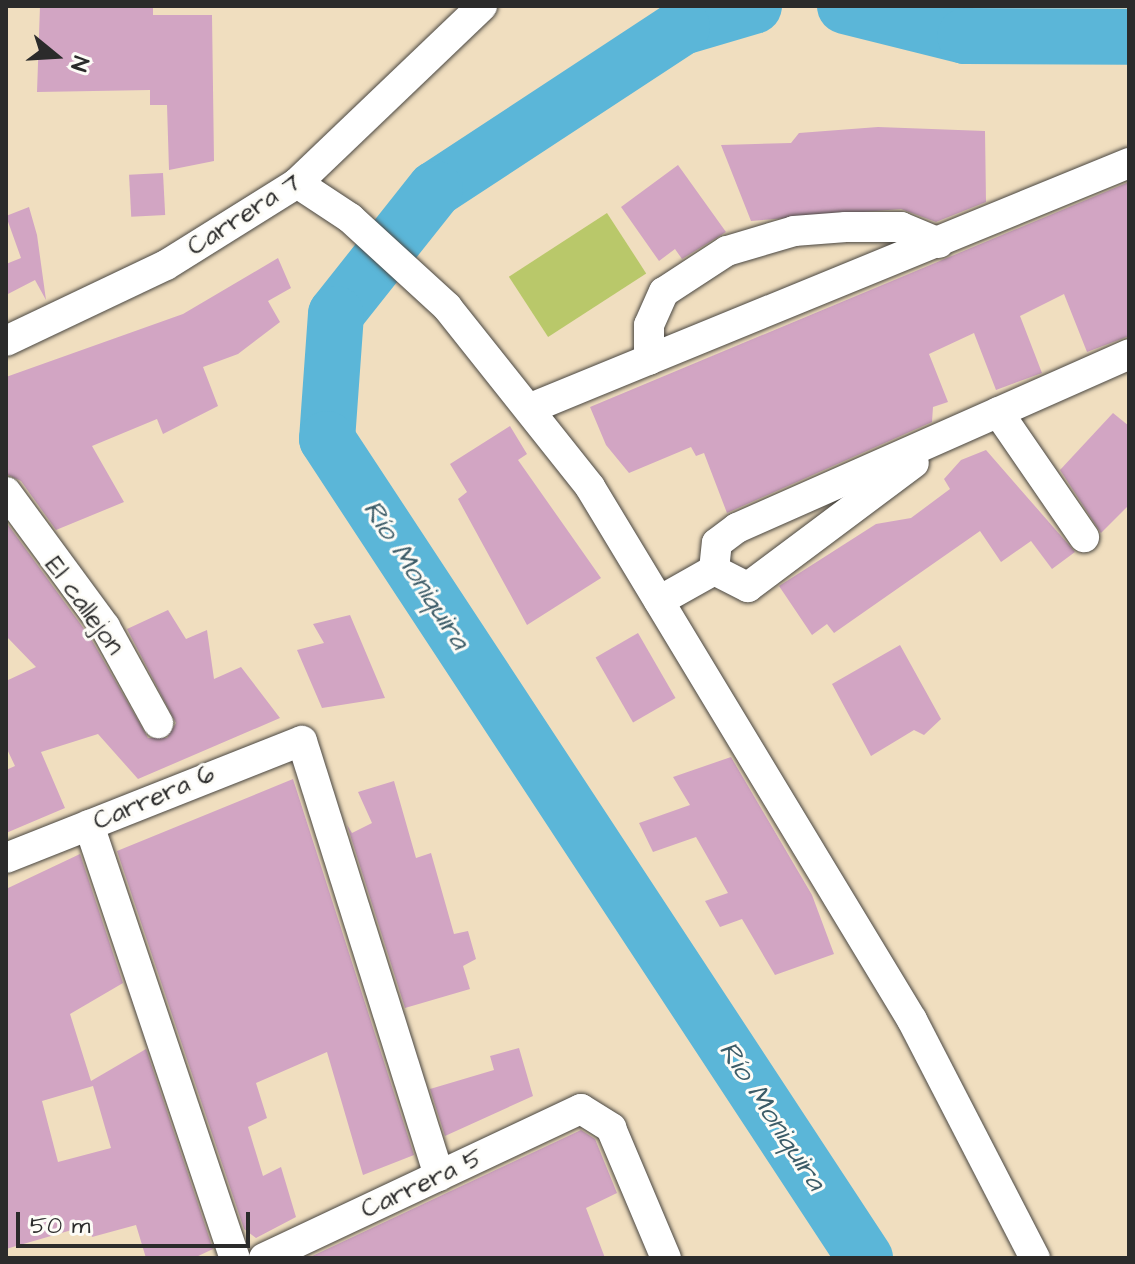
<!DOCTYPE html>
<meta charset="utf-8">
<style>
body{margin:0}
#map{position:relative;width:1135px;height:1264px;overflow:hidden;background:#f0debf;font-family:"Architects Daughter",sans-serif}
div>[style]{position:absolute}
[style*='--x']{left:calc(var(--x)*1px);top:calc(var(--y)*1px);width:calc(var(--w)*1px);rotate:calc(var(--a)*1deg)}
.green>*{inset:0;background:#b9c86a;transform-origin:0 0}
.river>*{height:56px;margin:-28px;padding:0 28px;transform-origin:28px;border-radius:28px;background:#5bb6d8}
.building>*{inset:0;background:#d2a5c3;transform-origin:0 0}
.roads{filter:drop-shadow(0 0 2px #494641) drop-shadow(0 0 2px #494641)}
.street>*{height:30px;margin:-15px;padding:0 15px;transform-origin:15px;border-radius:15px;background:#fff}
span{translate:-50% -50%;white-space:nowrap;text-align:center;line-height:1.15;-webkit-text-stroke:6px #fdfcf7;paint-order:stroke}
.street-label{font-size:26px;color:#2b2b2b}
.water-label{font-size:28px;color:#3c5c68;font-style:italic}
.frame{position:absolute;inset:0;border:8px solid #2b2b2b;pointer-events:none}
.north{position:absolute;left:16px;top:16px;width:80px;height:80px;-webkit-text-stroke:6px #fdfcf7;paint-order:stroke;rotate:108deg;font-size:22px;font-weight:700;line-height:32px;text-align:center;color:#2b2b2b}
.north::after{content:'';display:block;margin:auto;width:28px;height:36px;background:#2b2b2b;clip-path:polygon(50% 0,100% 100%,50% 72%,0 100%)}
.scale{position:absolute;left:16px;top:1212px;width:234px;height:36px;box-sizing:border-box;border:4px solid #2b2b2b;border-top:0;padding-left:10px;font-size:24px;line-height:28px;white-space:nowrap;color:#2b2b2b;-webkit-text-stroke:6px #fdfcf7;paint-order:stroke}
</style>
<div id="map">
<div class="green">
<i style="left:607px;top:213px;width:72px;height:117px;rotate:57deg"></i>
</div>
<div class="river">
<i style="--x:754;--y:6;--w:75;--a:163.7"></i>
<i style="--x:682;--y:27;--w:295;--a:146.7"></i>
<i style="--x:435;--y:189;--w:159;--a:128.4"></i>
<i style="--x:336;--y:314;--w:125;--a:94.1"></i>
<i style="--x:327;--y:439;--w:980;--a:56.7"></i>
<i style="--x:845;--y:6;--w:124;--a:14"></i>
<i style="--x:965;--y:36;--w:164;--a:0.3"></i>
</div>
<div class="building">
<i style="clip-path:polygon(40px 6px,153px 6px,153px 15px,212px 15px,214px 161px,169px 170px,167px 105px,150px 105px,150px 90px,37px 92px)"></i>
<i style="clip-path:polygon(878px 127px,985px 131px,986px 202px,936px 222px,901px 209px,751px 221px,721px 145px,791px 143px,799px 133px)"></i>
<i style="clip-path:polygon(678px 165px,726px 232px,682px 259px,675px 249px,659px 261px,621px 207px)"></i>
<i style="left:163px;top:173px;width:42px;height:34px;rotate:87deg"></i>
<i style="clip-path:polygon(1129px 182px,1129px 336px,1087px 352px,1064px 294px,1020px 316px,1042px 373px,996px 390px,974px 333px,929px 354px,948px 402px,933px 407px,932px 422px,727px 513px,704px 453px,696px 456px,691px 447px,629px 473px,606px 445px,590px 407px)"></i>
<i style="clip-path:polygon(29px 207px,37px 235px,46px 300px,35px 280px,6px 295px,6px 264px,21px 258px,6px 216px)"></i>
<i style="clip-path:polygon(278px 258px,291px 288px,268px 301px,280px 322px,238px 354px,203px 367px,218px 406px,163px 434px,157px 419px,92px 446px,124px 502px,56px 530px,21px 481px,6px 474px,6px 377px,183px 314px)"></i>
<i style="clip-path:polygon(1113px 413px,1129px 426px,1129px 505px,1101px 533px,1060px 470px)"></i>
<i style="clip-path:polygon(510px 426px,527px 454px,518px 460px,601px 578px,527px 625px,458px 499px,467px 492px,450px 464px)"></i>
<i style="clip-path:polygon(986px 450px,1075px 552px,1052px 569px,1031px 541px,1001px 562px,980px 531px,834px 633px,827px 624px,812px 635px,779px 586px,876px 524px,911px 518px,950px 489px,944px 479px,961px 460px)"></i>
<i style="clip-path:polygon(6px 522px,90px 637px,148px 738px,167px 738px,176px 723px,127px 629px,168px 610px,186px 639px,207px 630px,214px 679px,241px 667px,280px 718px,138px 779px,98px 734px,41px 752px,65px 808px,6px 833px,6px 770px,15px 766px,6px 747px,6px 681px,36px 667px,6px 636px)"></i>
<i style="clip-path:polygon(350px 615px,385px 698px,322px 708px,297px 650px,324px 643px,313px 624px)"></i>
<i style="left:638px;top:633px;width:75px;height:49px;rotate:60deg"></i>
<i style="clip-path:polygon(900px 645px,941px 719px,924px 735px,914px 730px,871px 756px,832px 684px)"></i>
<i style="clip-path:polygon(731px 757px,812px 895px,834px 954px,775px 975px,742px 919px,720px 927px,705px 901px,728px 893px,696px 837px,653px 852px,639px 823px,690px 805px,673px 777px)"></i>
<i style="clip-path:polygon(293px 779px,414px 1155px,363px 1175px,327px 1052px,256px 1083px,267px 1118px,248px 1127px,263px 1176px,281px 1167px,296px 1217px,256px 1238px,244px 1229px,117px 851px)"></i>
<i style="clip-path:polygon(394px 781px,416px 858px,431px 853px,454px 934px,468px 931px,476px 959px,463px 966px,470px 989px,405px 1008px,347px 825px,352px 833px,372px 823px,358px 792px)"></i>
<i style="clip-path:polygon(evenodd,80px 854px,123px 983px,70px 1014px,91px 1081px,146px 1049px,213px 1249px,194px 1258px,146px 1258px,136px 1225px,92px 1237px,89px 1225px,6px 1249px,6px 889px,80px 854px,93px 1086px,111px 1148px,58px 1162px,42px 1101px,93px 1086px)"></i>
<i style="clip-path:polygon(519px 1048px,533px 1096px,445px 1136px,430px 1089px,494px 1070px,490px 1056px)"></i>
<i style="clip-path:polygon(581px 1130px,595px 1139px,617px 1193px,586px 1208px,605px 1258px,308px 1258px)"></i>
</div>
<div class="roads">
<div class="street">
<i style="--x:297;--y:183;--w:64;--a:33.4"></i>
<i style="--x:350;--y:218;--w:132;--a:42.5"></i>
<i style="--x:447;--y:307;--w:230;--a:51.5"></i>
<i style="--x:590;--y:487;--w:623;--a:58.86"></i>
<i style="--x:912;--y:1020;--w:268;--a:62.7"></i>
<i style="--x:6;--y:341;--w:177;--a:-25.4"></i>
<i style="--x:166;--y:265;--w:155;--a:-32"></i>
<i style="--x:297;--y:183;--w:256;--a:-43.7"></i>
<i style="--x:649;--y:360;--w:35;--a:-90"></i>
<i style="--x:649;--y:325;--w:36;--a:-66"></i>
<i style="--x:664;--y:292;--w:75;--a:-33.1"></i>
<i style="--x:727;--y:251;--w:70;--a:-16.6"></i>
<i style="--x:794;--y:231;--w:52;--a:-4.4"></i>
<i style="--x:846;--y:227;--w:55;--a:0"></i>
<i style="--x:901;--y:227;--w:41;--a:22.8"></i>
<i style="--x:531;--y:408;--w:646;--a:-22.28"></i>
<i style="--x:998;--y:412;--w:152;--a:55.5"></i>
<i style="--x:6;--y:492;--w:167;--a:53.7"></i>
<i style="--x:105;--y:627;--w:110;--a:61.1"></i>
<i style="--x:714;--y:570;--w:27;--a:-84"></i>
<i style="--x:717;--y:543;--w:25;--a:-37"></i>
<i style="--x:737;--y:528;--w:429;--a:-23.9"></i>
<i style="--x:714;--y:570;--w:38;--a:27"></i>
<i style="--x:748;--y:587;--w:207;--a:-36.8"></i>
<i style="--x:659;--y:601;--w:63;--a:-29.4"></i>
<i style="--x:89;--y:825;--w:457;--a:71.4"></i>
<i style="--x:6;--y:858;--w:318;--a:-21.6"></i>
<i style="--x:302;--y:741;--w:456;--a:72.5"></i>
<i style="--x:264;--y:1258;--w:350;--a:-25.2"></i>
<i style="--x:581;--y:1109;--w:36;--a:32"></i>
<i style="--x:611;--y:1128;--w:141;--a:67.1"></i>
</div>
</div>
<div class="street-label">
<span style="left:244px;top:215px;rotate:-33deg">Carrera 7</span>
<span style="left:84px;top:606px;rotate:54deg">El callejon</span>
<span style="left:154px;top:798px;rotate:-23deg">Carrera 6</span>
<span style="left:422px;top:1184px;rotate:-25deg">Carrera 5</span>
</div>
<div class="water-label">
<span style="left:416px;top:575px;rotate:57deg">Río Moniquira</span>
<span style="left:772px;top:1116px;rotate:57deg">Río Moniquira</span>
</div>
<div class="frame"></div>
<div class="north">N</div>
<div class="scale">50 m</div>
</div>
